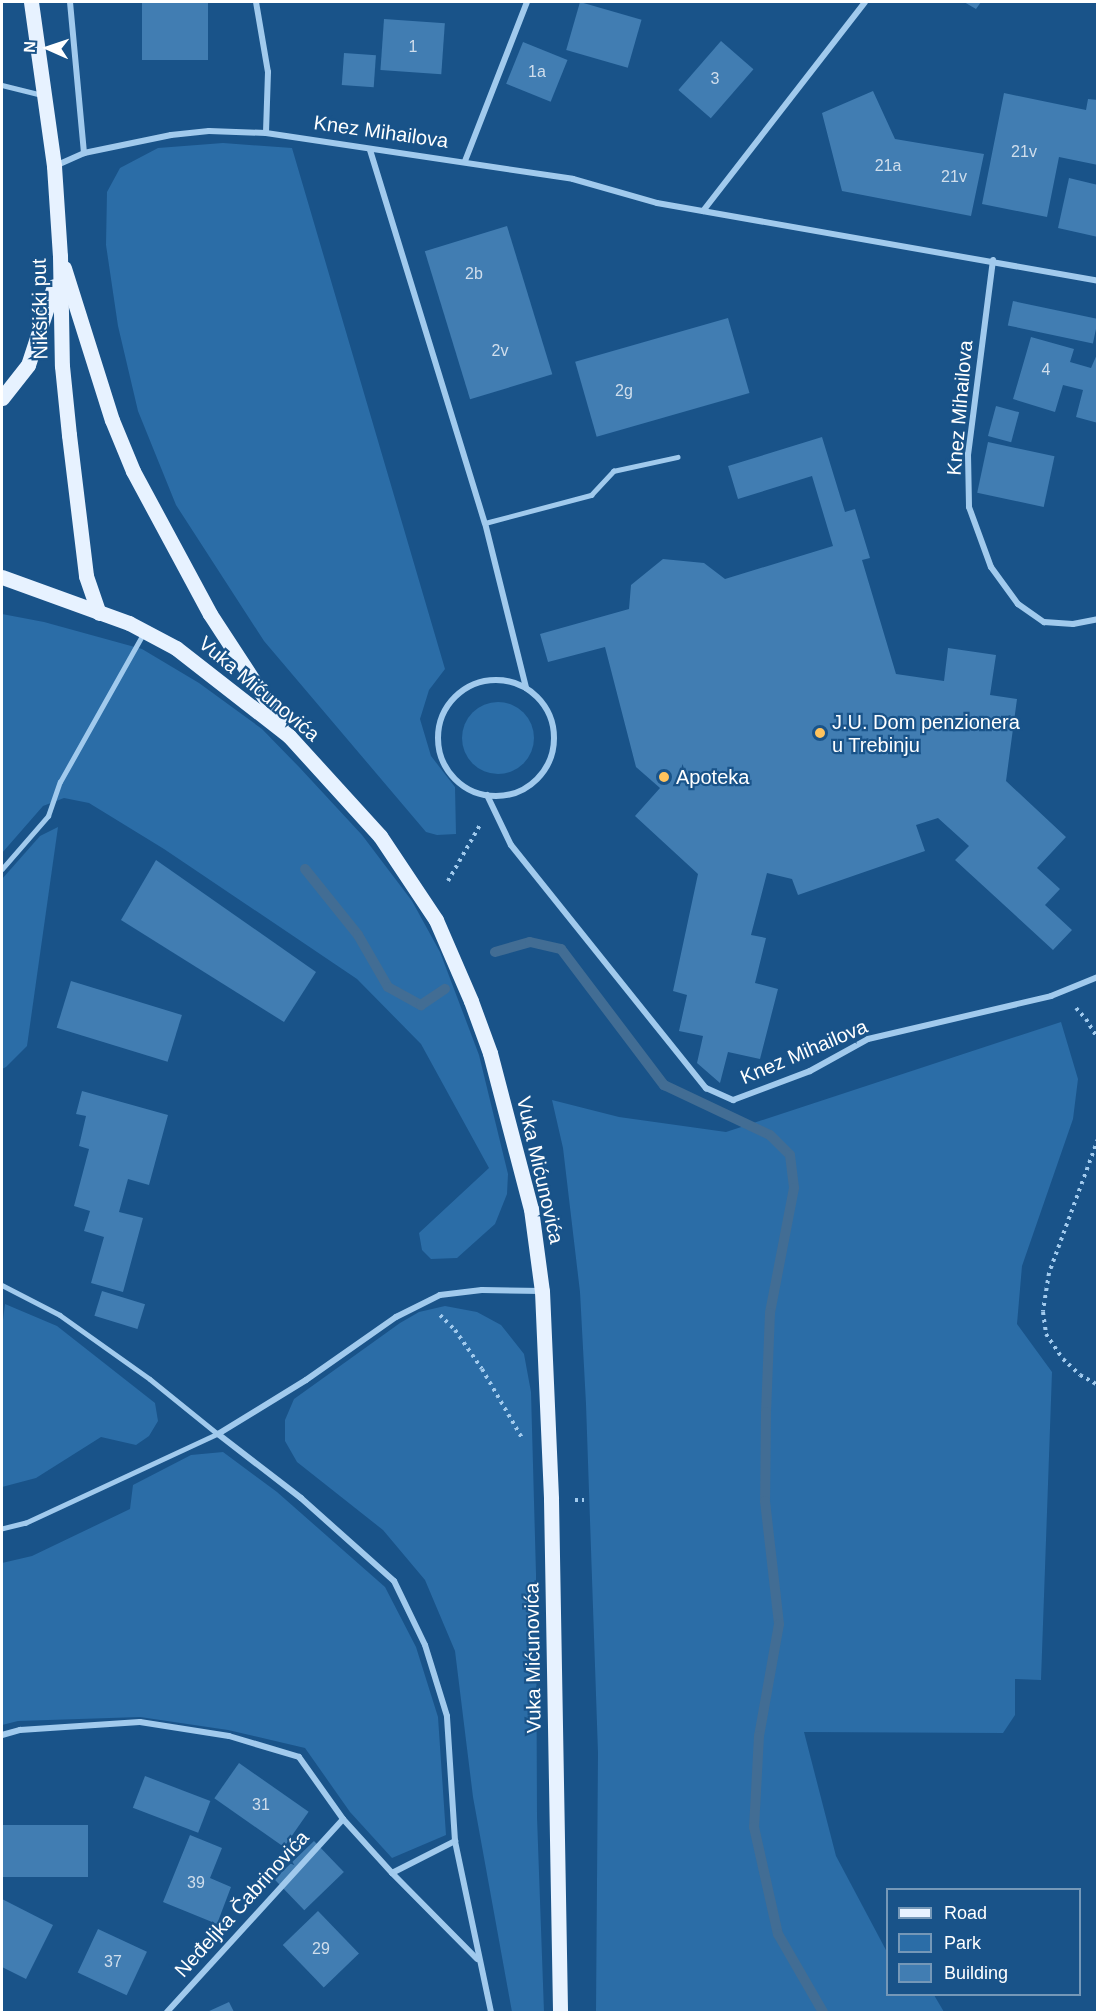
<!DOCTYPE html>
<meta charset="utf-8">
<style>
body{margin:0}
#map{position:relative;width:1099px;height:2014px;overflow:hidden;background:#195389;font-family:Arial,sans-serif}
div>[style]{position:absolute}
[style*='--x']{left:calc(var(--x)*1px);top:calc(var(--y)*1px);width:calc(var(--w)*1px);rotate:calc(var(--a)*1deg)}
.green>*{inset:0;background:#2b6da7}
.round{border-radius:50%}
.stream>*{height:10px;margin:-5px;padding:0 5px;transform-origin:5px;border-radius:5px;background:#426d94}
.building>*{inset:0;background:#417db2;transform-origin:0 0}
.path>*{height:4px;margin-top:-2px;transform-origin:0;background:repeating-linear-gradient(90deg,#a1caed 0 3px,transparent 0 7.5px)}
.lane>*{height:4.5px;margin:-2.25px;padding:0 2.25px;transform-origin:2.25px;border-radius:2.25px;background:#a1caed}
.street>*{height:6px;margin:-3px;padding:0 3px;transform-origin:3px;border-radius:3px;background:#a1caed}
.street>.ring{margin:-3px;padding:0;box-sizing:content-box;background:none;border:6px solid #a1caed;border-radius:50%}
.primary>*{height:15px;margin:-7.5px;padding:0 7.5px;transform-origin:7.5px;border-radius:7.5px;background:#e7f2ff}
.dots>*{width:16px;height:16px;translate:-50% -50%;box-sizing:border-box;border:3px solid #195389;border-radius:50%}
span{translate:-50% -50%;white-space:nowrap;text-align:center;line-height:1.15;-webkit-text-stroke:4.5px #195389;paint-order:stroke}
.number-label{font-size:16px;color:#d0deec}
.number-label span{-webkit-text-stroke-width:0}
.street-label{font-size:20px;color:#fff}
.poi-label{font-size:20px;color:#fff}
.left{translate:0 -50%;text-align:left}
.frame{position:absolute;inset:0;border:3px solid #fff;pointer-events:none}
.legend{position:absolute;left:886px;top:1888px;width:195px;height:108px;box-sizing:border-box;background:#195389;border:2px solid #7598b8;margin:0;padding:8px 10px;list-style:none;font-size:18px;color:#fff}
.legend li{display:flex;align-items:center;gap:12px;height:30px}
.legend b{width:30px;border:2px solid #7598b8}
.north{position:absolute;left:18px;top:18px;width:60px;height:60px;-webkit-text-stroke:4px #195389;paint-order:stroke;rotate:273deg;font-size:16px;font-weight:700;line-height:24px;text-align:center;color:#fff}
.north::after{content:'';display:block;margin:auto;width:21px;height:27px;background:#fff;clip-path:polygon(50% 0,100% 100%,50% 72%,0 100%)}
</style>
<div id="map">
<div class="green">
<i style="clip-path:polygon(223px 143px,292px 148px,445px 669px,429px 690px,420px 719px,431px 756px,455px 787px,456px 834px,437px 835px,426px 832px,264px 641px,176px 505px,138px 411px,118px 326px,106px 245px,107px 192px,120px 168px,158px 148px)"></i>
<i style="clip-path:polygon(2px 614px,44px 622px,142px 649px,199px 683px,262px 729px,300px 768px,362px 835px,412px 901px,440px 952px,479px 1055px,508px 1174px,507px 1194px,495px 1224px,457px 1258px,431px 1259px,422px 1250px,419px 1233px,489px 1168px,421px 1044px,357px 979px,164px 849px,89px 803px,64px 798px,43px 806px,2px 853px)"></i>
<i class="round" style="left:462px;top:702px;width:72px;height:72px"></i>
<i style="clip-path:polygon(58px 827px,27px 1046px,6px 1067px,2px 1069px,2px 879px,40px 836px)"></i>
<i style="clip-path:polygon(1061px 1022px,1078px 1079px,1073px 1119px,1022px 1266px,1017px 1324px,1052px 1372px,1041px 1680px,1015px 1679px,1015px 1715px,1003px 1733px,804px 1732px,836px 1856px,887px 1952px,888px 1994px,934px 1995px,944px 2012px,596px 2012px,598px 1753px,586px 1404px,580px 1292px,563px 1148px,552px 1100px,619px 1117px,726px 1132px)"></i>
<i style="clip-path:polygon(5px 1304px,57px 1326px,155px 1403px,158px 1421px,149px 1436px,136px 1445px,101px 1437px,36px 1478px,2px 1487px,2px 1328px)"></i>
<i style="clip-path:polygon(445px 1306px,477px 1312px,501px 1325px,524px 1354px,531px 1392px,536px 1574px,537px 1817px,544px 2012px,512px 2012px,473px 1797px,455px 1651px,425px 1580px,383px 1530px,297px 1462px,285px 1441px,285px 1420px,294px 1399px,400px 1323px,419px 1312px)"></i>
<i style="clip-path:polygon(223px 1452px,277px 1492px,385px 1587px,416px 1647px,438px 1717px,446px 1835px,392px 1858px,350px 1812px,305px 1748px,228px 1730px,140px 1717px,18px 1721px,2px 1725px,2px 1563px,32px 1556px,130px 1509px,133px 1485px,191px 1455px)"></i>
</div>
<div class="stream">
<i style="--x:305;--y:869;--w:85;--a:51.2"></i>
<i style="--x:358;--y:935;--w:60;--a:60"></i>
<i style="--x:388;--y:987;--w:38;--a:29"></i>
<i style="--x:421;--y:1005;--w:29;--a:-34"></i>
<i style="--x:495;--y:952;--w:36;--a:-16"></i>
<i style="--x:530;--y:942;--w:32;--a:13"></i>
<i style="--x:561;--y:949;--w:171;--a:52.9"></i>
<i style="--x:664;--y:1085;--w:117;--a:25.3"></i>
<i style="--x:770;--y:1135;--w:28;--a:45"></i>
<i style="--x:790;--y:1155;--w:33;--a:83"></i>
<i style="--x:794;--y:1188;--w:127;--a:100.9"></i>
<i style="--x:770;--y:1313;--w:99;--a:92.3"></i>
<i style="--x:766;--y:1412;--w:89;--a:90.6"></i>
<i style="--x:765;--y:1501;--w:124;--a:83.5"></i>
<i style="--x:779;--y:1624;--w:114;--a:100.1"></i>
<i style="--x:759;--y:1736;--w:91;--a:93.1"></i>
<i style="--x:754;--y:1827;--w:110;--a:77.4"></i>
<i style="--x:778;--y:1934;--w:90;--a:60"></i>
</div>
<div class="building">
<i style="left:142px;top:2px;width:66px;height:58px"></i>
<i style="left:580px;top:2px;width:64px;height:50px;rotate:16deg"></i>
<i style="clip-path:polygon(964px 2px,981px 2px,976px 9px)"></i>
<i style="left:384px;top:19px;width:61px;height:51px;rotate:4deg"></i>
<i style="left:721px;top:41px;width:43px;height:65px;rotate:41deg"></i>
<i style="left:523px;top:42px;width:48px;height:45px;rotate:22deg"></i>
<i style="left:344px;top:53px;width:32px;height:32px;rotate:4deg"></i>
<i style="clip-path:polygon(873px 91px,895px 139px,984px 154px,971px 216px,842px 191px,822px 113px)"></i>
<i style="clip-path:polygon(1004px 93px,1086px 110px,1088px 99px,1098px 100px,1098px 165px,1059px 157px,1047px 217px,982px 204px)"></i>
<i style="clip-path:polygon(1069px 178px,1098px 185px,1098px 237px,1058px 228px)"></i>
<i style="left:507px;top:226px;width:155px;height:86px;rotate:73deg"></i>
<i style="left:1013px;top:301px;width:87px;height:25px;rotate:12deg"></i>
<i style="left:728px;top:318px;width:78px;height:159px;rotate:74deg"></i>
<i style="clip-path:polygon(1031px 337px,1074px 349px,1070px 362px,1091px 368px,1098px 352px,1098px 423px,1076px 417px,1083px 390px,1063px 385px,1055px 412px,1013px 399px)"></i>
<i style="left:996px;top:406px;width:24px;height:31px;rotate:15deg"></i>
<i style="clip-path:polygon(822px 437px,845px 512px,855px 509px,870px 558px,862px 560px,896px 674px,944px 681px,948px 648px,996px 655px,990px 695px,1017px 699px,1006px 781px,1066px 837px,1037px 868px,1060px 889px,1045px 905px,1072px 930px,1053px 950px,955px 860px,969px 846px,938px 818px,916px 825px,925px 851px,798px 895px,792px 879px,767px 873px,751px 935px,766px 938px,755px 983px,778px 989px,760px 1059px,728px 1052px,720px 1083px,697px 1063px,703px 1036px,679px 1031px,687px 995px,673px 991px,698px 874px,635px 816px,660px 788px,636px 767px,605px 647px,548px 662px,540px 634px,629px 609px,631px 585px,663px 559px,704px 563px,725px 579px,833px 546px,812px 476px,738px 499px,728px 466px)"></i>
<i style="left:988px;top:442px;width:68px;height:52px;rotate:12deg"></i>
<i style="clip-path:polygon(156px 860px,316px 972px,284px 1022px,121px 920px)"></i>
<i style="left:71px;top:981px;width:116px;height:49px;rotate:17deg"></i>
<i style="clip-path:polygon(82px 1091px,168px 1115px,149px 1185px,128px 1179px,119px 1212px,143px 1218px,123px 1292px,91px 1283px,104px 1237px,84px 1231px,90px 1211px,74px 1206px,89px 1149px,79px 1146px,86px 1116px,76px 1114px)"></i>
<i style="left:102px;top:1291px;width:45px;height:26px;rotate:17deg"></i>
<i style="left:239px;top:1763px;width:85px;height:43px;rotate:35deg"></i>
<i style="left:145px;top:1776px;width:70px;height:34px;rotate:21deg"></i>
<i style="left:2px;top:1825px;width:86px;height:52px"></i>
<i style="clip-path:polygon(190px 1835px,222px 1848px,210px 1878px,231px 1887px,217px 1924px,163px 1902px)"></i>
<i style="left:314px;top:1841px;width:43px;height:55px;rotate:46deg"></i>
<i style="clip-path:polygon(2px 1899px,53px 1925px,26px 1979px,2px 1967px)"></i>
<i style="left:318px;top:1911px;width:59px;height:49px;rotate:46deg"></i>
<i style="left:98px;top:1929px;width:54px;height:48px;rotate:25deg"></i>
<i style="clip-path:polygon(229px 2002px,234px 2012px,207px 2012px)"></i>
</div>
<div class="path">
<i style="--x:448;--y:881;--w:64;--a:-60.3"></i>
<i style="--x:1076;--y:1008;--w:15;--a:48"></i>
<i style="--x:1086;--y:1019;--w:23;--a:59"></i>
<i style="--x:1098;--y:1139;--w:143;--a:110.1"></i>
<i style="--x:1049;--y:1273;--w:39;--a:99"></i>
<i style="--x:1043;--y:1312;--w:22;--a:82"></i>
<i style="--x:1046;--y:1334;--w:30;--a:56"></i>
<i style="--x:1063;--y:1359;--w:23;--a:43"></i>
<i style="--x:1080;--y:1375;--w:21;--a:29"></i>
<i style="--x:440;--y:1315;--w:21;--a:45"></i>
<i style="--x:455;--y:1330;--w:47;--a:55.3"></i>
<i style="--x:482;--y:1369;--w:80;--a:59.9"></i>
<i style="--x:575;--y:1500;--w:9;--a:0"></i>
</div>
<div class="lane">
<i style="--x:2;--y:85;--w:41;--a:14"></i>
<i style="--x:485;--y:523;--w:110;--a:-14.8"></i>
<i style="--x:591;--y:495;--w:33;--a:-47"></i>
<i style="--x:613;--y:471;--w:66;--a:-12.3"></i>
<i style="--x:2;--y:869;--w:70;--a:-49"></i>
<i style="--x:48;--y:816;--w:36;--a:-71"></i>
<i style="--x:60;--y:782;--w:170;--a:-60.7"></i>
<i style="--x:2;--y:1285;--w:65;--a:27.3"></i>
<i style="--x:60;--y:1315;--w:110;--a:35.4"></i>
<i style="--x:150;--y:1379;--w:87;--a:39"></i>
<i style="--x:218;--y:1434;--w:212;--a:155.1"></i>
<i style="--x:26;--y:1523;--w:25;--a:166"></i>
</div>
<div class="street">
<i style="--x:70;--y:2;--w:152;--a:84.7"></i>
<i style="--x:256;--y:2;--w:71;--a:80.3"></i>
<i style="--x:268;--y:72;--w:61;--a:91.9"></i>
<i style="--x:370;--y:150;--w:390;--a:72.9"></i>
<i style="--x:485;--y:523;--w:170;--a:76"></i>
<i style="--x:465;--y:161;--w:171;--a:-68.7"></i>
<i style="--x:55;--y:166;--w:32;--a:-24"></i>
<i style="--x:84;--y:153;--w:89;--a:-11.7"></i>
<i style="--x:171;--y:135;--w:38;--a:-6"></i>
<i style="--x:209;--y:131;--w:57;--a:2"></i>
<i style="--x:266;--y:133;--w:310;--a:8.5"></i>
<i style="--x:573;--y:179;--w:87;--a:15.9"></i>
<i style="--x:657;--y:203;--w:448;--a:10"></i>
<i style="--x:703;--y:211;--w:264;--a:-52.2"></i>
<i style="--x:993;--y:260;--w:196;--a:97.3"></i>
<i style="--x:968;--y:454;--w:53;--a:88.9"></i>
<i style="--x:969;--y:507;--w:64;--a:69.9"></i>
<i style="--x:991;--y:567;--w:46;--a:53.9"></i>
<i style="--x:1018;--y:604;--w:32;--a:35"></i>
<i style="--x:1044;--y:622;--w:29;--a:4"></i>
<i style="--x:1073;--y:624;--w:25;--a:-11"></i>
<i class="ring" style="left:438px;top:680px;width:110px;height:110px"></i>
<i style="--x:487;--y:795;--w:55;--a:64.4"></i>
<i style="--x:511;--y:845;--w:312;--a:51.3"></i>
<i style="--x:706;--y:1088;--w:30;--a:24"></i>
<i style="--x:733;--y:1100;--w:82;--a:-20.6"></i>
<i style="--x:810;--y:1071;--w:66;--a:-28.9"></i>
<i style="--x:868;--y:1039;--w:188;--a:-13.2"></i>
<i style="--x:1051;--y:996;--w:51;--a:-22"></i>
<i style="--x:2;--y:1735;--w:19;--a:-16"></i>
<i style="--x:20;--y:1730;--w:120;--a:-3.8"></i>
<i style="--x:140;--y:1722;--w:90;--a:8.9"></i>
<i style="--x:229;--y:1736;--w:73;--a:16.7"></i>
<i style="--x:299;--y:1757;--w:76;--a:54.6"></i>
<i style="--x:343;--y:1819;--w:73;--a:47.8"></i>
<i style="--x:392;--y:1873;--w:121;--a:45.3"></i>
<i style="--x:392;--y:1873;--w:71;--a:-26.9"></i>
<i style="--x:167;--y:2012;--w:261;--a:-47.6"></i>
<i style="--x:491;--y:2012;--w:175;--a:-101.9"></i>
<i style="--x:455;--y:1841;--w:125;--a:-93.7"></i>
<i style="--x:447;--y:1716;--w:74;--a:-107.2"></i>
<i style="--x:425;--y:1645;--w:71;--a:-115.8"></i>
<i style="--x:394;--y:1581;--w:125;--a:-138.3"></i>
<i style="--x:301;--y:1498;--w:105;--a:-142.4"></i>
<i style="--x:218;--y:1434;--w:103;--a:-31.5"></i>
<i style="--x:306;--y:1380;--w:110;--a:-35"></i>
<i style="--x:396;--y:1317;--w:49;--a:-26.6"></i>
<i style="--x:440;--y:1295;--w:42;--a:-6.8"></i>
<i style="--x:482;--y:1290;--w:60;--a:1"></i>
</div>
<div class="primary">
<i style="--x:31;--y:2;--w:166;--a:82"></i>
<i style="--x:54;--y:166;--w:90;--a:86.2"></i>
<i style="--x:60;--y:256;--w:110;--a:89"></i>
<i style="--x:62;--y:366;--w:69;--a:84.2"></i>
<i style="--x:69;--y:435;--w:142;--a:83.1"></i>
<i style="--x:86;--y:576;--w:39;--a:71"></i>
<i style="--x:64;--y:268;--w:159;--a:72.5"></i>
<i style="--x:112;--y:420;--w:55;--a:67.6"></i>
<i style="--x:133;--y:471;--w:162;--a:61.7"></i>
<i style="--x:210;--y:614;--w:130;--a:56.9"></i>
<i style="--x:2;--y:398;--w:42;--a:-51.8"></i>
<i style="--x:28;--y:365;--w:83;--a:-71.8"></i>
<i style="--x:2;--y:577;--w:135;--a:19.9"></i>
<i style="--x:129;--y:623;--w:53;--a:28"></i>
<i style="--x:176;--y:648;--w:143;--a:37.9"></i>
<i style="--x:289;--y:736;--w:135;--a:47.7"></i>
<i style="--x:380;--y:836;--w:101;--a:56.3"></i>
<i style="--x:436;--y:920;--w:88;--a:66.6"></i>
<i style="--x:471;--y:1001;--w:55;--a:69.9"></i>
<i style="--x:490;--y:1053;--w:161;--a:75.3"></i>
<i style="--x:531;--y:1209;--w:83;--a:82.4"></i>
<i style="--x:542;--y:1291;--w:208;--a:87.5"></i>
<i style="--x:551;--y:1499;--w:513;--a:88.99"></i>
</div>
<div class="dots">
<i style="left:820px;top:733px;background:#ffc35d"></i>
<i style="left:664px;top:777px;background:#ffc35d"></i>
</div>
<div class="number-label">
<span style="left:413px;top:47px">1</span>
<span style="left:537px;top:72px">1a</span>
<span style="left:715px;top:79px">3</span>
<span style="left:1024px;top:152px">21v</span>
<span style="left:888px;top:166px">21a</span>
<span style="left:954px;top:177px">21v</span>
<span style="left:474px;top:274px">2b</span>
<span style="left:500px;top:351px">2v</span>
<span style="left:1046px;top:370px">4</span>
<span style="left:624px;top:391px">2g</span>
<span style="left:261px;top:1805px">31</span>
<span style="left:196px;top:1883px">39</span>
<span style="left:321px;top:1949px">29</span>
<span style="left:113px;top:1962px">37</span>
</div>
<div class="street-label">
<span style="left:381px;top:132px;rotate:8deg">Knez Mihailova</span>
<span style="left:40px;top:309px;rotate:-91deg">Nikšićki put</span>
<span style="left:960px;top:408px;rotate:-85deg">Knez Mihailova</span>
<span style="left:259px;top:689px;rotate:40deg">Vuka Mićunovića</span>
<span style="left:804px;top:1052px;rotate:-23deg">Knez Mihailova</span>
<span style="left:540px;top:1170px;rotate:77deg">Vuka Mićunovića</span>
<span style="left:533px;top:1658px;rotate:-91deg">Vuka Mićunovića</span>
<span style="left:242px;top:1904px;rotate:-48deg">Neđeljka Čabrinovića</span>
</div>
<div class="poi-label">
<span class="left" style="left:832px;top:734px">J.U. Dom penzionera<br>u Trebinju</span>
<span class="left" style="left:676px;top:777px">Apoteka</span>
</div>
<div class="frame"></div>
<ul class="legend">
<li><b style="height:8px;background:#e7f2ff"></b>Road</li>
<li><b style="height:16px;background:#2b6da7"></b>Park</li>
<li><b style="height:16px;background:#417db2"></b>Building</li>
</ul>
<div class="north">N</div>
</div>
